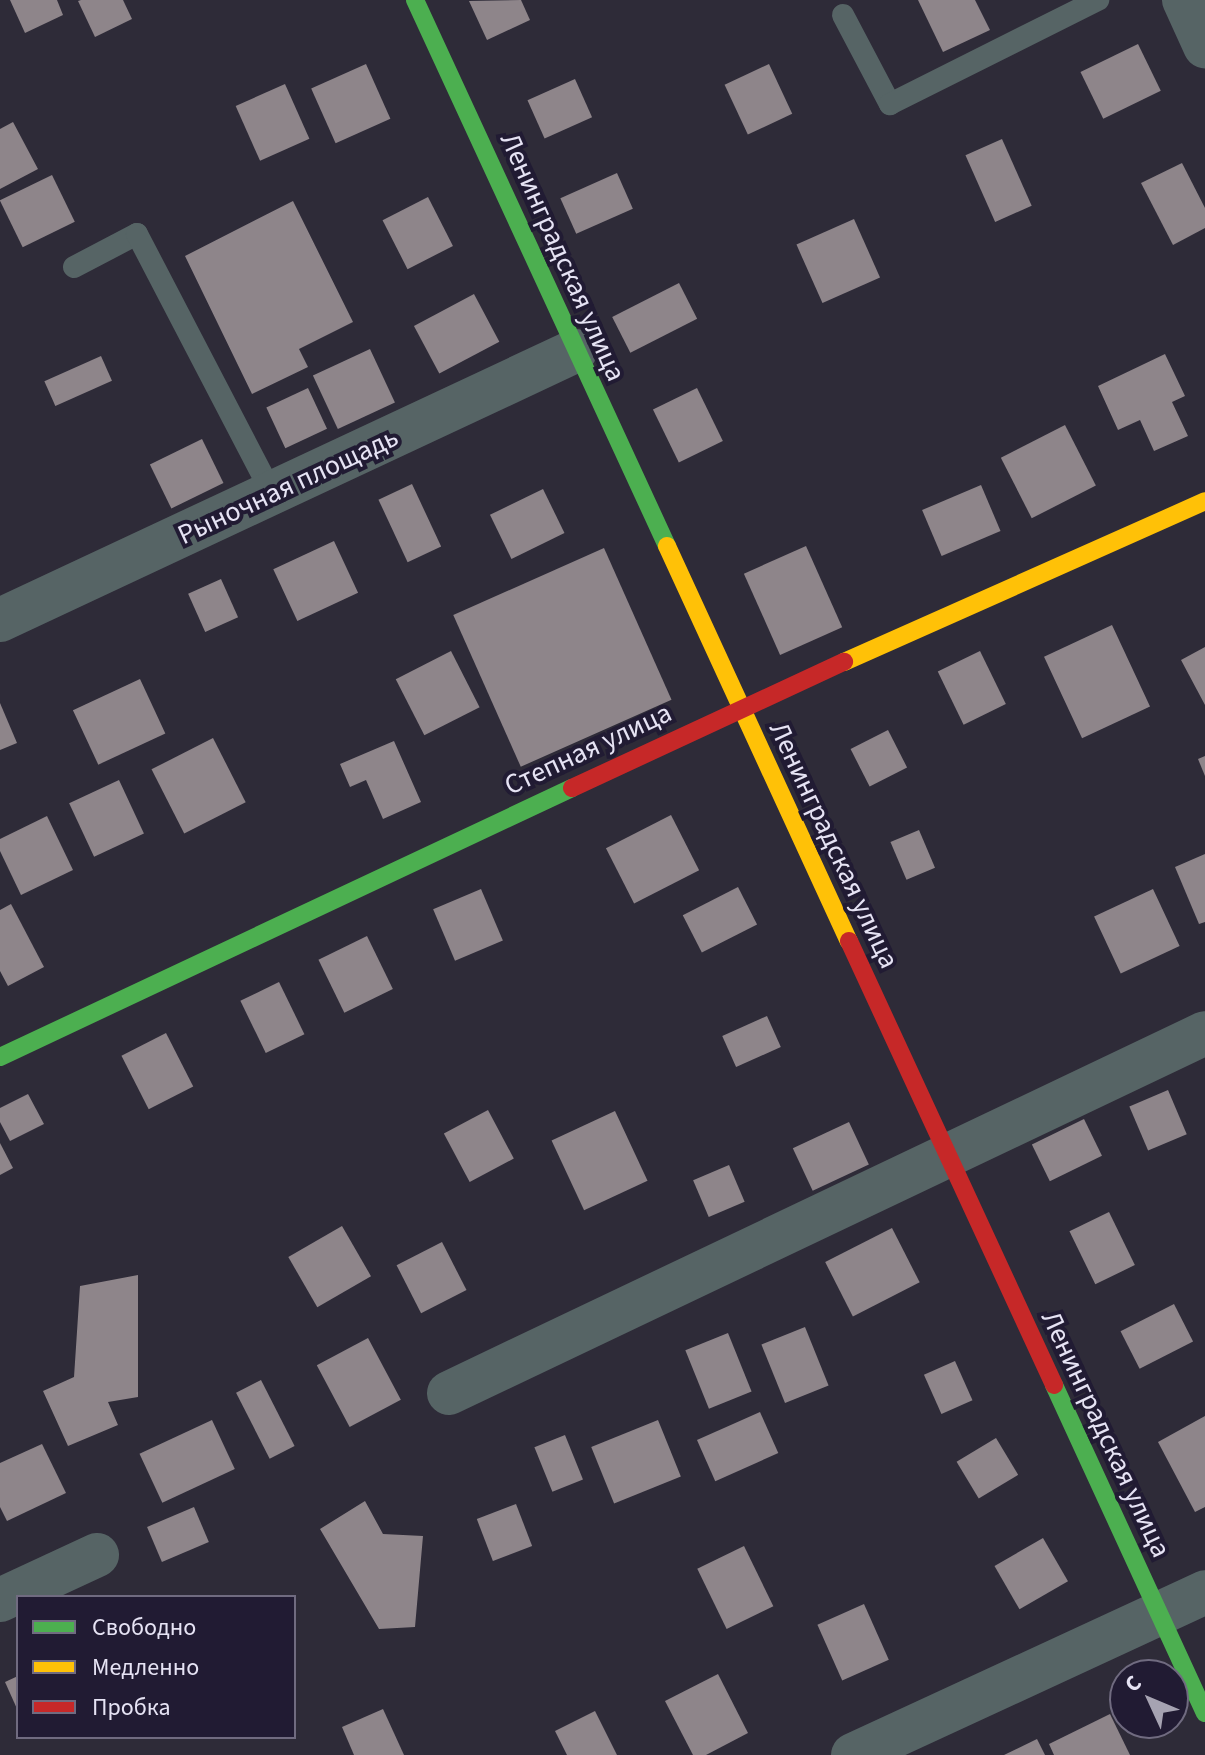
<!DOCTYPE html>
<meta charset="utf-8">
<style>
body{margin:0}
#map{position:relative;width:1205px;height:1755px;overflow:hidden;background:#2e2b38;font-family:"Source Sans 3",sans-serif}
div>[style]{position:absolute}
[style*='--x']{left:calc(var(--x)*1px);top:calc(var(--y)*1px);width:calc(var(--w)*1px);rotate:calc(var(--a)*1deg)}
.building>*{inset:0;background:#8e858a;transform-origin:0 0}
.lane>*{height:22px;margin:-11px;padding:0 11px;transform-origin:11px;border-radius:11px;background:#566465}
.street>*{height:44px;margin:-22px;padding:0 22px;transform-origin:22px;border-radius:22px;background:#566465}
.fast>*{height:18px;margin:-9px;padding:0 9px;transform-origin:9px;border-radius:9px;background:#4caf50}
.slow>*{height:18px;margin:-9px;padding:0 9px;transform-origin:9px;border-radius:9px;background:#ffc107}
.jam>*{height:18px;margin:-9px;padding:0 9px;transform-origin:9px;border-radius:9px;background:#c62828}
span{translate:-50% -50%;white-space:nowrap;text-align:center;line-height:1.15;-webkit-text-stroke:8px #211b33;paint-order:stroke}
.street-label{font-size:28px;color:#e6e3f4}
.legend{position:absolute;left:16px;top:1595px;width:280px;height:144px;box-sizing:border-box;background:#211b33;border:2px solid #706b80;margin:0;padding:10px 14px;list-style:none;font-size:24px;color:#e6e3f4}
.legend li{display:flex;align-items:center;gap:16px;height:40px}
.legend b{width:40px;border:2px solid #706b80}
.north{position:absolute;left:1109px;top:1659px;width:80px;height:80px;box-sizing:border-box;background:#211b33;border:2px solid #706b80;border-radius:50%;rotate:314deg;font-size:22px;font-weight:700;line-height:32px;text-align:center;color:#e6e3f4}
.north::after{content:'';display:block;margin:auto;width:28px;height:36px;background:#a6a3b2;clip-path:polygon(50% 0,100% 100%,50% 72%,0 100%)}
</style>
<div id="map">
<div class="building">
<i style="clip-path:polygon(10px 0,57px 0,63px 15px,25px 33px)"></i>
<i style="clip-path:polygon(81px 0,123px 0,132px 19px,95px 37px,78px 1px)"></i>
<i style="clip-path:polygon(521px 0,530px 20px,487px 40px,469px 1px)"></i>
<i style="clip-path:polygon(918px 0,975px 0,990px 30px,943px 52px)"></i>
<i style="left:1138px;top:44px;width:52px;height:64px;rotate:64deg"></i>
<i style="left:366px;top:64px;width:60px;height:60px;rotate:66deg"></i>
<i style="left:769px;top:64px;width:55px;height:49px;rotate:65deg"></i>
<i style="left:575px;top:79px;width:42px;height:52px;rotate:66deg"></i>
<i style="left:285px;top:84px;width:60px;height:54px;rotate:66deg"></i>
<i style="clip-path:polygon(13px 122px,38px 169px,0 189px,0 129px)"></i>
<i style="left:1002px;top:139px;width:73px;height:40px;rotate:66deg"></i>
<i style="clip-path:polygon(1182px 163px,1205px 208px,1205px 228px,1173px 245px,1141px 183px)"></i>
<i style="left:617px;top:173px;width:39px;height:62px;rotate:66deg"></i>
<i style="left:52px;top:175px;width:52px;height:58px;rotate:64deg"></i>
<i style="left:428px;top:197px;width:55px;height:51px;rotate:63deg"></i>
<i style="clip-path:polygon(293px 201px,353px 322px,299px 349px,308px 367px,252px 394px,185px 256px)"></i>
<i style="left:854px;top:219px;width:64px;height:63px;rotate:66deg"></i>
<i style="left:679px;top:283px;width:40px;height:75px;rotate:63deg"></i>
<i style="left:474px;top:294px;width:54px;height:68px;rotate:62deg"></i>
<i style="left:370px;top:349px;width:59px;height:63px;rotate:65deg"></i>
<i style="clip-path:polygon(1165px 354px,1185px 396px,1172px 402px,1188px 436px,1154px 451px,1140px 420px,1118px 430px,1098px 386px)"></i>
<i style="left:101px;top:356px;width:27px;height:62px;rotate:66deg"></i>
<i style="left:308px;top:388px;width:45px;height:46px;rotate:65deg"></i>
<i style="left:697px;top:388px;width:59px;height:49px;rotate:64deg"></i>
<i style="left:1065px;top:425px;width:68px;height:72px;rotate:63deg"></i>
<i style="left:202px;top:439px;width:49px;height:58px;rotate:64deg"></i>
<i style="left:412px;top:484px;width:69px;height:37px;rotate:65deg"></i>
<i style="left:981px;top:485px;width:50px;height:64px;rotate:67deg"></i>
<i style="left:543px;top:489px;width:49px;height:59px;rotate:64deg"></i>
<i style="left:334px;top:541px;width:57px;height:67px;rotate:65deg"></i>
<i style="left:806px;top:546px;width:89px;height:68px;rotate:66deg"></i>
<i style="left:604px;top:548px;width:166px;height:165px;rotate:66deg"></i>
<i style="left:221px;top:579px;width:42px;height:36px;rotate:66deg"></i>
<i style="left:1112px;top:625px;width:90px;height:75px;rotate:65deg"></i>
<i style="clip-path:polygon(1205px 647px,1205px 705px,1181px 660px)"></i>
<i style="left:451px;top:651px;width:63px;height:62px;rotate:63deg"></i>
<i style="left:980px;top:651px;width:59px;height:47px;rotate:64deg"></i>
<i style="left:140px;top:679px;width:60px;height:74px;rotate:65deg"></i>
<i style="clip-path:polygon(0 703px,17px 743px,0 750px)"></i>
<i style="left:888px;top:730px;width:42px;height:42px;rotate:63deg"></i>
<i style="left:213px;top:738px;width:72px;height:69px;rotate:63deg"></i>
<i style="clip-path:polygon(394px 741px,421px 802px,383px 819px,366px 780px,350px 787px,340px 764px)"></i>
<i style="clip-path:polygon(1205px 756px,1205px 776px,1198px 759px)"></i>
<i style="left:119px;top:780px;width:59px;height:55px;rotate:65deg"></i>
<i style="left:671px;top:815px;width:62px;height:73px;rotate:63deg"></i>
<i style="clip-path:polygon(47px 816px,73px 870px,21px 895px,0 851px,0 839px)"></i>
<i style="left:919px;top:830px;width:41px;height:31px;rotate:67deg"></i>
<i style="clip-path:polygon(1205px 854px,1205px 922px,1199px 924px,1175px 867px)"></i>
<i style="left:738px;top:887px;width:42px;height:62px;rotate:63deg"></i>
<i style="left:481px;top:889px;width:56px;height:52px;rotate:67deg"></i>
<i style="left:1153px;top:889px;width:63px;height:65px;rotate:65deg"></i>
<i style="clip-path:polygon(11px 904px,44px 967px,8px 986px,0 971px,0 910px)"></i>
<i style="left:367px;top:936px;width:59px;height:54px;rotate:64deg"></i>
<i style="left:279px;top:982px;width:58px;height:43px;rotate:64deg"></i>
<i style="left:767px;top:1016px;width:34px;height:49px;rotate:66deg"></i>
<i style="left:166px;top:1033px;width:60px;height:50px;rotate:63deg"></i>
<i style="left:1168px;top:1090px;width:48px;height:42px;rotate:67deg"></i>
<i style="clip-path:polygon(28px 1094px,44px 1124px,10px 1141px,0 1122px,0 1108px)"></i>
<i style="left:488px;top:1110px;width:55px;height:50px;rotate:62deg"></i>
<i style="left:615px;top:1111px;width:77px;height:70px;rotate:65deg"></i>
<i style="left:1084px;top:1119px;width:41px;height:58px;rotate:64deg"></i>
<i style="left:849px;top:1122px;width:47px;height:62px;rotate:65deg"></i>
<i style="clip-path:polygon(0 1143px,13px 1168px,0 1175px)"></i>
<i style="left:729px;top:1165px;width:40px;height:39px;rotate:67deg"></i>
<i style="left:1109px;top:1212px;width:59px;height:44px;rotate:64deg"></i>
<i style="left:342px;top:1226px;width:58px;height:62px;rotate:60deg"></i>
<i style="left:892px;top:1228px;width:61px;height:75px;rotate:63deg"></i>
<i style="left:442px;top:1242px;width:54px;height:51px;rotate:63deg"></i>
<i style="clip-path:polygon(138px 1275px,138px 1397px,108px 1402px,118px 1425px,68px 1446px,43px 1391px,74px 1377px,80px 1286px)"></i>
<i style="left:1174px;top:1304px;width:42px;height:60px;rotate:63deg"></i>
<i style="left:805px;top:1327px;width:63px;height:47px;rotate:68deg"></i>
<i style="left:728px;top:1333px;width:63px;height:46px;rotate:68deg"></i>
<i style="left:368px;top:1338px;width:70px;height:58px;rotate:62deg"></i>
<i style="left:955px;top:1361px;width:43px;height:34px;rotate:66deg"></i>
<i style="left:261px;top:1380px;width:74px;height:28px;rotate:63deg"></i>
<i style="left:760px;top:1412px;width:45px;height:69px;rotate:66deg"></i>
<i style="clip-path:polygon(1205px 1416px,1205px 1507px,1195px 1512px,1158px 1442px)"></i>
<i style="left:212px;top:1420px;width:54px;height:80px;rotate:65deg"></i>
<i style="left:658px;top:1420px;width:61px;height:72px;rotate:68deg"></i>
<i style="left:565px;top:1435px;width:48px;height:33px;rotate:68deg"></i>
<i style="left:996px;top:1438px;width:43px;height:46px;rotate:59deg"></i>
<i style="clip-path:polygon(42px 1444px,66px 1493px,7px 1521px,0 1507px,0 1463px)"></i>
<i style="clip-path:polygon(365px 1501px,383px 1534px,423px 1536px,415px 1627px,379px 1629px,320px 1529px)"></i>
<i style="left:516px;top:1504px;width:45px;height:42px;rotate:69deg"></i>
<i style="left:194px;top:1507px;width:38px;height:51px;rotate:67deg"></i>
<i style="left:1043px;top:1538px;width:50px;height:56px;rotate:60deg"></i>
<i style="left:744px;top:1546px;width:67px;height:52px;rotate:64deg"></i>
<i style="left:864px;top:1604px;width:61px;height:51px;rotate:66deg"></i>
<i style="clip-path:polygon(718px 1674px,748px 1733px,706px 1755px,693px 1755px,665px 1701px)"></i>
<i style="clip-path:polygon(18px 1676px,18px 1711px,5px 1682px)"></i>
<i style="clip-path:polygon(383px 1709px,404px 1755px,354px 1755px,342px 1727px)"></i>
<i style="clip-path:polygon(595px 1711px,617px 1755px,567px 1755px,555px 1731px)"></i>
<i style="clip-path:polygon(1110px 1714px,1130px 1755px,1054px 1755px,1049px 1744px)"></i>
<i style="clip-path:polygon(1037px 1739px,1045px 1755px,1004px 1755px)"></i>
</div>
<div class="lane">
<i style="--x:843;--y:15;--w:101;--a:62.2"></i>
<i style="--x:890;--y:104;--w:233;--a:-26.6"></i>
<i style="--x:74;--y:267;--w:71;--a:-27.6"></i>
<i style="--x:137;--y:234;--w:294;--a:62.5"></i>
</div>
<div class="street">
<i style="--x:1184;--y:0;--w:51;--a:65.5"></i>
<i style="--x:0;--y:620;--w:635;--a:-25.07"></i>
<i style="--x:449;--y:1393;--w:837;--a:-25.46"></i>
<i style="--x:0;--y:1600;--w:107;--a:-24.9"></i>
<i style="--x:853;--y:1755;--w:388;--a:-24.8"></i>
</div>
<div class="fast">
<i style="--x:415;--y:0;--w:601;--a:65.22"></i>
<i style="--x:0;--y:1057;--w:632;--a:-25.19"></i>
<i style="--x:1054;--y:1385;--w:361;--a:65.3"></i>
</div>
<div class="slow">
<i style="--x:667;--y:546;--w:435;--a:65.3"></i>
<i style="--x:844;--y:662;--w:395;--a:-24"></i>
</div>
<div class="jam">
<i style="--x:572;--y:788;--w:300;--a:-24.9"></i>
<i style="--x:849;--y:941;--w:489;--a:65.2"></i>
</div>
<div class="street-label">
<span style="left:563px;top:257px;rotate:66deg">Ленинградская улица</span>
<span style="left:288px;top:486px;rotate:-25deg">Рыночная площадь</span>
<span style="left:588px;top:749px;rotate:-25deg">Степная улица</span>
<span style="left:834px;top:845px;rotate:65deg">Ленинградская улица</span>
<span style="left:1106px;top:1434px;rotate:65deg">Ленинградская улица</span>
</div>
<ul class="legend">
<li><b style="height:10px;background:#4caf50"></b>Свободно</li>
<li><b style="height:10px;background:#ffc107"></b>Медленно</li>
<li><b style="height:10px;background:#c62828"></b>Пробка</li>
</ul>
<div class="north">С</div>
</div>
